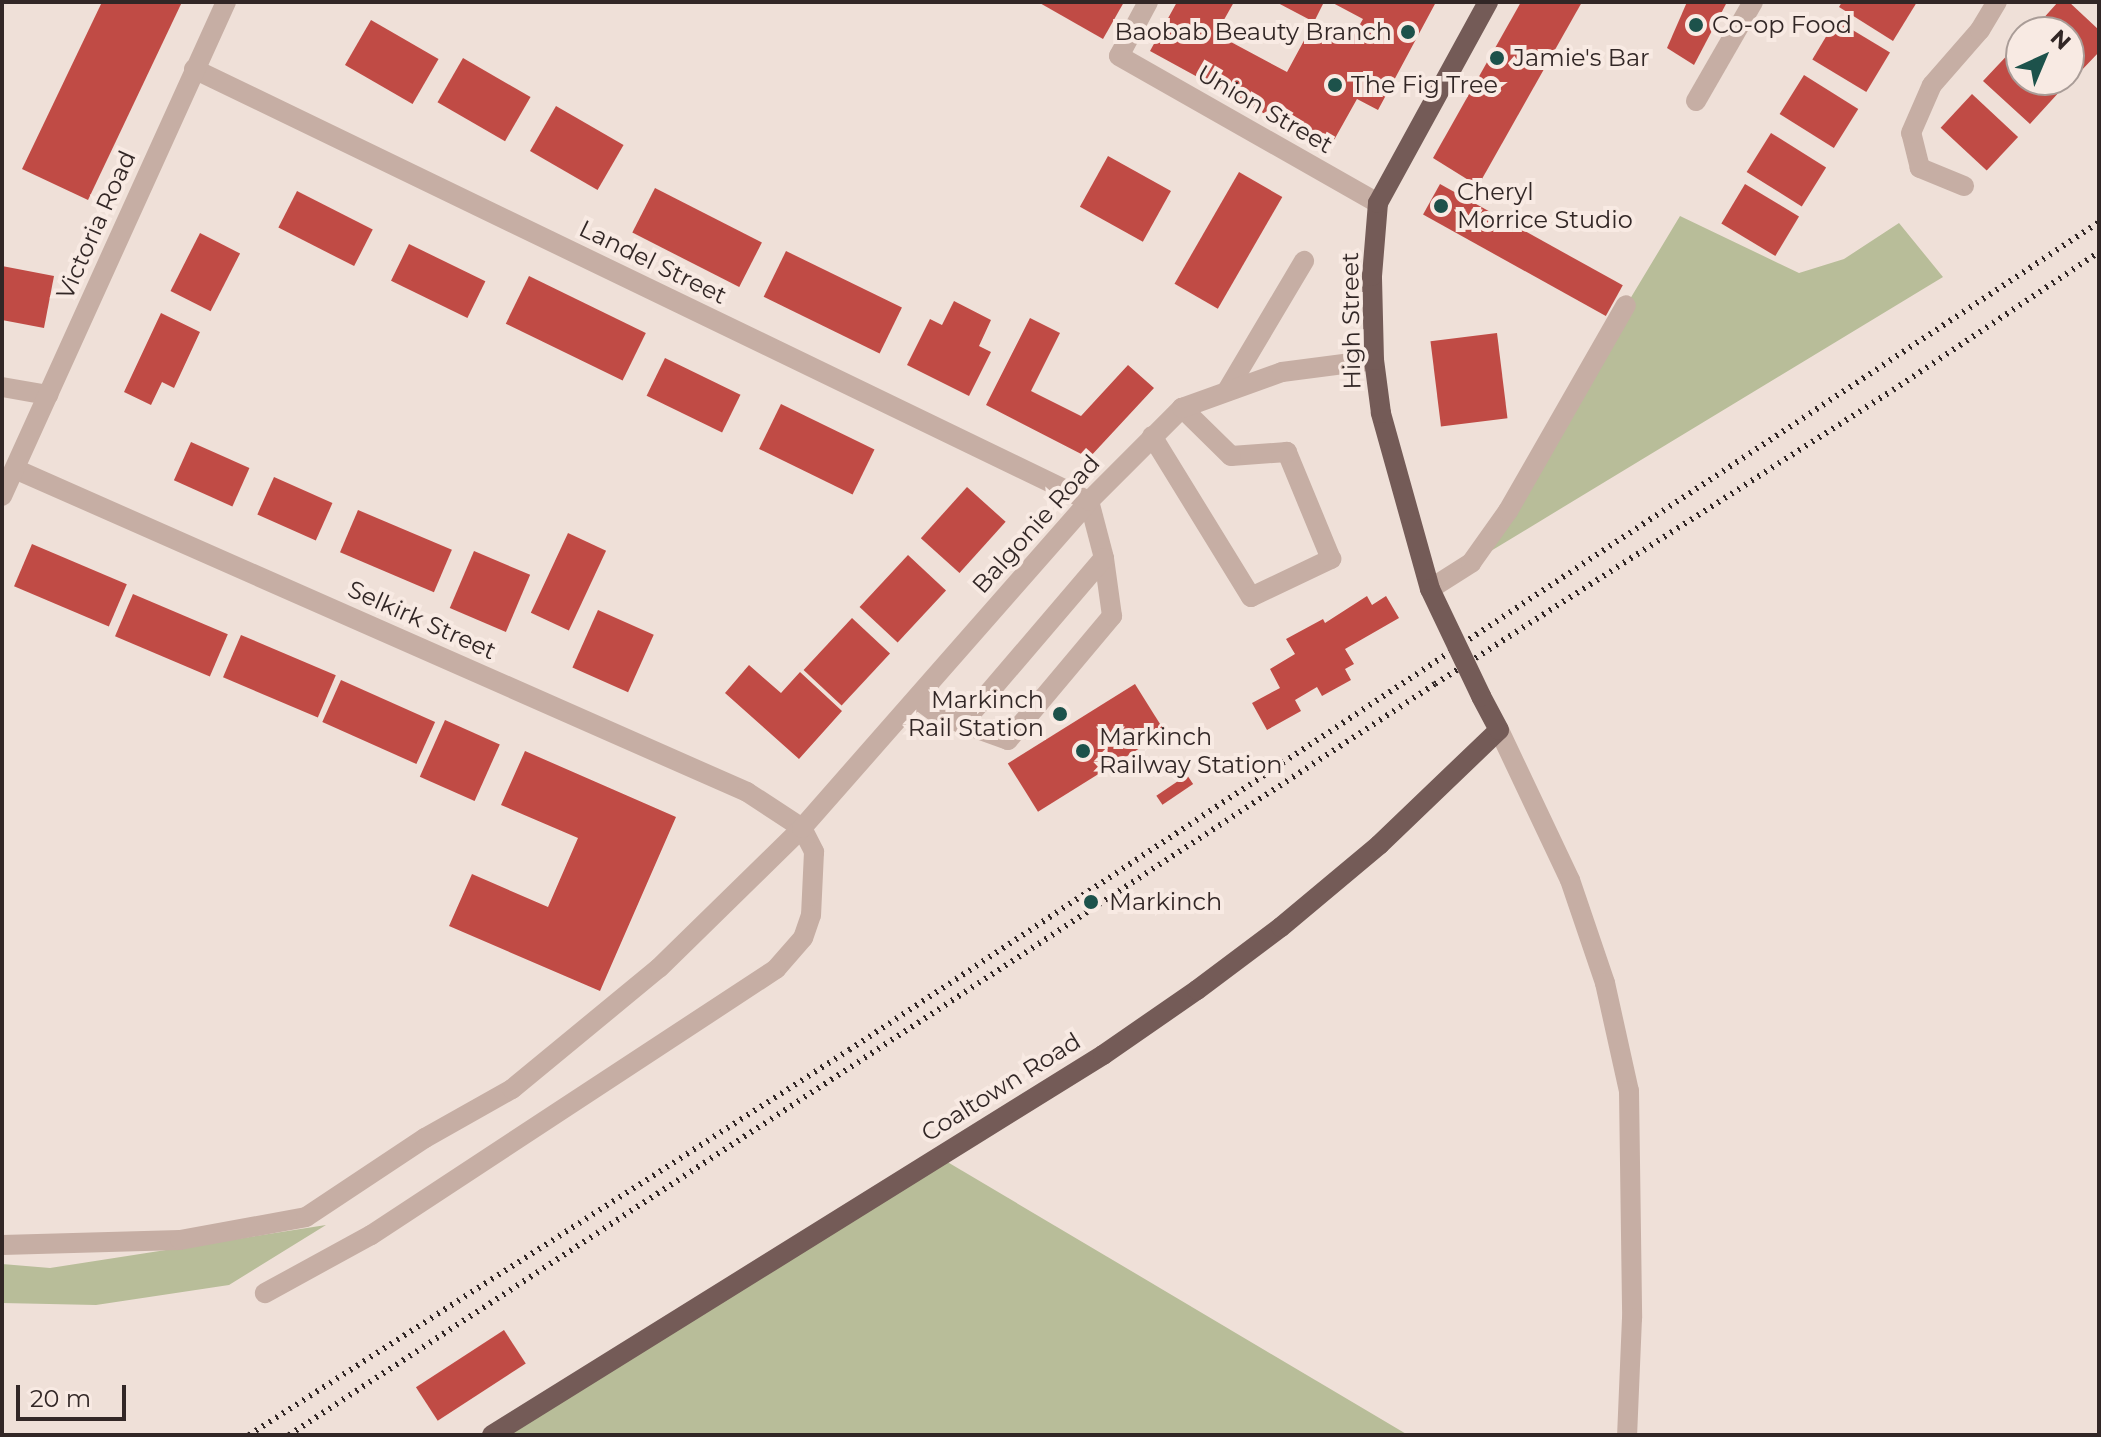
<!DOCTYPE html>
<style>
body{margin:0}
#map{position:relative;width:2101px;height:1437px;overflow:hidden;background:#efe0d8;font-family:Montserrat,sans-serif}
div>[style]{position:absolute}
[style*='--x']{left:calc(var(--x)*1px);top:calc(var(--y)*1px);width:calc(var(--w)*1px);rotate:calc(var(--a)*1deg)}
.green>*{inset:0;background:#b8bd99}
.building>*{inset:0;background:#c04b45;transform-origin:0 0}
.minor>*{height:20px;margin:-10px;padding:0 10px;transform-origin:10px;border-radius:10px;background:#c6aea4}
.major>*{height:20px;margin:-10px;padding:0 10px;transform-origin:10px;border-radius:10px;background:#745b57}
.rail>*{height:6px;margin-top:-3px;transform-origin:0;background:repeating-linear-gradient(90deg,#322726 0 2px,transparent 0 8px)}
.major-bridge>*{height:20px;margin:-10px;padding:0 10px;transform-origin:10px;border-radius:10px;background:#745b57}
.dots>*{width:22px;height:22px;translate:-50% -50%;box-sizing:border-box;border:4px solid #f8eae3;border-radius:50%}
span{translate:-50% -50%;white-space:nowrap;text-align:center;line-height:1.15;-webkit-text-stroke:8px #f8eae3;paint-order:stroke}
.poi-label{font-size:24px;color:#322726}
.left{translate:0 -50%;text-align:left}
.right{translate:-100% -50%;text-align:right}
.street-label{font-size:24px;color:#322726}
.frame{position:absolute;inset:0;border:4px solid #322726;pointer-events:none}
.north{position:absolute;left:2005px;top:16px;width:80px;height:80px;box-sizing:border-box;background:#f8eae3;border:2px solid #a99c97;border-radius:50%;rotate:44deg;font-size:22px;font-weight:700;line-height:32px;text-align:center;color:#322726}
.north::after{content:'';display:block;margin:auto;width:28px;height:36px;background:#1d524b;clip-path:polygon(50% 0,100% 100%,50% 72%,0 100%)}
.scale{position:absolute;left:16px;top:1385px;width:110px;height:36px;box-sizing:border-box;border:4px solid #322726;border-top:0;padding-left:10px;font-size:24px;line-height:28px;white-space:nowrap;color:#322726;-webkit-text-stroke:6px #f8eae3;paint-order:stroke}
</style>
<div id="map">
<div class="green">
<i style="clip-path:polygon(1680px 216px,1799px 273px,1844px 259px,1899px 223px,1943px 277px,1471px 563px)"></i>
<i style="clip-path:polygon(939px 1157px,1408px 1435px,492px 1435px)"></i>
<i style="clip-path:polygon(326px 1225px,229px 1285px,96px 1305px,2px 1303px,2px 1264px,50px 1268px)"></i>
</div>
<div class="building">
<i style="clip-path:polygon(102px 2px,182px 2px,88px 200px,22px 169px)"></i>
<i style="clip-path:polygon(1038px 2px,1124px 2px,1103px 39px)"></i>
<i style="clip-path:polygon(1177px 2px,1234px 2px,1216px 34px,1287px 72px,1314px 22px,1351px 40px,1363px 19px,1331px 2px,1436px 2px,1378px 110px,1357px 99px,1329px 149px,1150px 51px)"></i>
<i style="clip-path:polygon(1276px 2px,1324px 2px,1314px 22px)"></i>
<i style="clip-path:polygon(1521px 2px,1582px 2px,1478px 186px,1433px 158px)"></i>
<i style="clip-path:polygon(1687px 2px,1727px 2px,1694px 65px,1667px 48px)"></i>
<i style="clip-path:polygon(1842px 2px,1917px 2px,1893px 41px,1839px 7px)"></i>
<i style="clip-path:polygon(2058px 2px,2069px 2px,2099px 30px,2099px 52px,2079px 73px,2069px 64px,2069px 32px,2032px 31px)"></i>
<i style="left:371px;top:20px;width:78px;height:52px;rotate:30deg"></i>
<i style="left:1836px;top:20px;width:63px;height:46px;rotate:31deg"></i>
<i style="clip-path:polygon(2015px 47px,2021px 53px,2021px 80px,2050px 80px,2061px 90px,2030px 124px,1983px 81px)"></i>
<i style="left:463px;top:58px;width:78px;height:51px;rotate:30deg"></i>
<i style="left:1804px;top:75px;width:64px;height:46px;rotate:32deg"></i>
<i style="left:1972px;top:94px;width:63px;height:46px;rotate:43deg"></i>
<i style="left:556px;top:106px;width:78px;height:52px;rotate:30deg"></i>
<i style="left:1771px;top:133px;width:65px;height:46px;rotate:32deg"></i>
<i style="left:1108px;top:156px;width:72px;height:58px;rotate:29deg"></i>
<i style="left:1239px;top:172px;width:50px;height:129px;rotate:30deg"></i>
<i style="left:1440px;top:184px;width:209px;height:35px;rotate:29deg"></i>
<i style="left:1745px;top:184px;width:63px;height:46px;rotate:31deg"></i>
<i style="left:655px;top:188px;width:120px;height:50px;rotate:27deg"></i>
<i style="left:297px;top:191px;width:85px;height:41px;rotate:27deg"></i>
<i style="left:200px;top:233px;width:45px;height:65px;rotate:27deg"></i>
<i style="left:409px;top:244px;width:85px;height:41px;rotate:26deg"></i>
<i style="left:786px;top:251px;width:129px;height:51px;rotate:26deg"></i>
<i style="clip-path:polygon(2px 266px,54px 276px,44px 328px,2px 320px)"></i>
<i style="left:529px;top:276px;width:130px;height:53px;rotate:26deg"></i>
<i style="clip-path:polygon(954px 301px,991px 320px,979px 346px,991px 352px,969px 396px,907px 365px,930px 319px,942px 325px)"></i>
<i style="clip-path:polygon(161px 313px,200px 332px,174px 388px,162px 382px,151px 405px,124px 392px)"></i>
<i style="clip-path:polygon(1030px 318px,1060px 333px,1031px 391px,1081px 416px,1128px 365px,1154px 388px,1089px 458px,986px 405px)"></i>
<i style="left:1497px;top:333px;width:86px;height:67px;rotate:83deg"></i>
<i style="left:665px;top:358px;width:84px;height:42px;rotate:26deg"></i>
<i style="left:781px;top:404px;width:104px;height:50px;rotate:26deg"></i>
<i style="left:191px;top:442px;width:64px;height:42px;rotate:24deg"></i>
<i style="left:274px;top:477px;width:64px;height:41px;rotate:24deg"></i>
<i style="left:967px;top:487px;width:52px;height:69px;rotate:42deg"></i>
<i style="left:358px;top:510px;width:102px;height:46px;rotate:23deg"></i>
<i style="left:568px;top:533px;width:42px;height:88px;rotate:25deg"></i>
<i style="left:32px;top:544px;width:103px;height:46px;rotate:23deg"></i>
<i style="left:474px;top:551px;width:61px;height:62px;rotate:23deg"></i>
<i style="left:908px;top:555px;width:52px;height:71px;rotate:43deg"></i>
<i style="left:133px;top:594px;width:103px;height:46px;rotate:23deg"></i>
<i style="clip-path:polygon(1367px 596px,1372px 605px,1386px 596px,1399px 618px,1345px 649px,1354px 664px,1345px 669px,1351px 680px,1322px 696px,1317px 687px,1295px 700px,1301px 711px,1267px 730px,1252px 703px,1280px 688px,1270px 669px,1295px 654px,1286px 639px,1323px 619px,1325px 623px)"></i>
<i style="left:598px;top:610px;width:61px;height:63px;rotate:24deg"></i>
<i style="left:852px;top:618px;width:52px;height:71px;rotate:43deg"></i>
<i style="left:241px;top:635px;width:103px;height:46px;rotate:23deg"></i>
<i style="clip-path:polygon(749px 665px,781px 693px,800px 672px,842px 711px,799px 759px,725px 693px)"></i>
<i style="left:341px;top:680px;width:103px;height:46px;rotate:24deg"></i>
<i style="left:1135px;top:684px;width:57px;height:150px;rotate:58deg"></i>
<i style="left:445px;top:720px;width:60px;height:62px;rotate:24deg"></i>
<i style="clip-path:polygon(525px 751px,676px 817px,600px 991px,449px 926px,472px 874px,548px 907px,578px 838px,501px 805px)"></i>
<i style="left:1187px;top:775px;width:11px;height:37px;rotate:56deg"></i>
<i style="left:504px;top:1330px;width:40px;height:105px;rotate:57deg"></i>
</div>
<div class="minor">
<i style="--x:1148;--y:2;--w:61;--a:118.2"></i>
<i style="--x:1119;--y:56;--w:298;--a:29.6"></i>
<i style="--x:194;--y:69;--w:994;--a:25.77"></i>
<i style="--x:1696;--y:101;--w:114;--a:-60.1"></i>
<i style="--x:1964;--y:186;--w:48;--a:-157.8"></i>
<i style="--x:1920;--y:168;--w:36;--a:-104"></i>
<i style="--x:1911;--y:133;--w:52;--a:-66.4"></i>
<i style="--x:1932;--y:85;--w:73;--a:-48.9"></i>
<i style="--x:1980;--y:30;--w:33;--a:-59"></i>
<i style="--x:2;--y:387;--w:47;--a:9.9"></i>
<i style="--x:1228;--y:389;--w:149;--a:-59.3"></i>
<i style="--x:1152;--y:436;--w:189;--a:58.4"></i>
<i style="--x:1251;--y:597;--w:89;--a:-25.4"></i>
<i style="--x:1331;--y:559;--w:116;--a:-112.4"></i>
<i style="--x:1287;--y:452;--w:56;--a:175.9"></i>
<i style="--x:1231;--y:456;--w:69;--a:-135.6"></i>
<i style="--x:15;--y:469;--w:800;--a:23.81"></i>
<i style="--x:747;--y:792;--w:66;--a:33.2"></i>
<i style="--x:802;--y:828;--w:27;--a:63"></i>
<i style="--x:814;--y:852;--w:63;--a:92.7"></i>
<i style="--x:811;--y:915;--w:24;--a:109"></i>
<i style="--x:803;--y:938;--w:41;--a:131.1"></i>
<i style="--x:776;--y:969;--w:485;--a:146.7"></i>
<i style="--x:371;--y:1235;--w:121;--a:151.3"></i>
<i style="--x:2;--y:496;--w:542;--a:-65.61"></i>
<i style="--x:1430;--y:589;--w:49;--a:-32.4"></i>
<i style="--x:1471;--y:563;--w:64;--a:-54.6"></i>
<i style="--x:1508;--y:511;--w:237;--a:-60.2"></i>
<i style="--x:917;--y:699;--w:27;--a:36"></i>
<i style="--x:939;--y:715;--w:73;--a:19.9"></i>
<i style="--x:1008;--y:740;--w:162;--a:-50"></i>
<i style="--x:1112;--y:616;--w:59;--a:-97.9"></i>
<i style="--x:1104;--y:558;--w:59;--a:-104.7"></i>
<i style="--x:962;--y:724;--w:218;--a:-49.5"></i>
<i style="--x:1499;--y:730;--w:166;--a:64.7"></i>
<i style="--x:1570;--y:880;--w:109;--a:71.2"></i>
<i style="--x:1605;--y:983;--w:111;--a:77.5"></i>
<i style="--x:1629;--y:1091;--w:227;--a:89.2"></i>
<i style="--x:1632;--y:1318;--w:117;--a:92.4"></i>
<i style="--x:2;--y:1245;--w:178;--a:-1.6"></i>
<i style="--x:180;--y:1240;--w:128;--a:-10.3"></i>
<i style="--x:306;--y:1217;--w:143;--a:-33.6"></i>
<i style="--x:425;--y:1138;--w:100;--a:-29.4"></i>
<i style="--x:512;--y:1089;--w:190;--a:-39.5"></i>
<i style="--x:659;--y:968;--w:200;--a:-44.4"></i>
<i style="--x:802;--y:828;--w:435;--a:-48.7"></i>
<i style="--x:1089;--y:501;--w:132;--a:-45"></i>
<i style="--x:1182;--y:408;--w:106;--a:-19.8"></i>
<i style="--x:1282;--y:372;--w:93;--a:-7.4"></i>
</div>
<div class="major">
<i style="--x:1430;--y:589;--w:183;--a:-105.6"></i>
<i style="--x:1381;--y:413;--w:53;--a:-97.5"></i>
<i style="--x:1374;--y:360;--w:84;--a:-91.4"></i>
<i style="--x:1372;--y:276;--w:73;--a:-85.3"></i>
<i style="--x:1378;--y:203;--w:229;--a:-61.3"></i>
<i style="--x:492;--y:1435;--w:720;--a:-31.88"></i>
<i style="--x:1103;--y:1055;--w:114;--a:-34.7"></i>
<i style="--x:1197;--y:990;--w:105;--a:-36.9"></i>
<i style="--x:1281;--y:927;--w:128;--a:-39.9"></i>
<i style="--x:1379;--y:845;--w:166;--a:-43.8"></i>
<i style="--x:1499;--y:730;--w:38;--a:-118"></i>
</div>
<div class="rail">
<i style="--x:249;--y:1435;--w:713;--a:-32.69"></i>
<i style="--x:849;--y:1050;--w:1499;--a:-33.52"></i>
<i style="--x:289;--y:1435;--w:1370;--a:-33.24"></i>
<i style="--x:1435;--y:684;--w:544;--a:-32.7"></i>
<i style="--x:1893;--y:390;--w:248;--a:-33.8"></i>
</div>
<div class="major-bridge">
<i style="--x:1430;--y:589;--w:119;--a:64.5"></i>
</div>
<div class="dots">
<i style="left:1696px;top:25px;background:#1d524b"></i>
<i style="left:1408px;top:32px;background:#1d524b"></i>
<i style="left:1497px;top:58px;background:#1d524b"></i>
<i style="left:1335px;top:85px;background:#1d524b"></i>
<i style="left:1441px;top:206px;background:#1d524b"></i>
<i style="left:1060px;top:714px;background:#1d524b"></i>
<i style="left:1083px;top:751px;background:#1d524b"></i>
<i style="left:1091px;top:902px;background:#1d524b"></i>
</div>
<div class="poi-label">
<span class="left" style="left:1712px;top:25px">Co-op Food</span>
<span class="right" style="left:1392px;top:32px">Baobab Beauty Branch</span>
<span class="left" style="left:1513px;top:58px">Jamie's Bar</span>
<span class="left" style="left:1351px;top:85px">The Fig Tree</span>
<span class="left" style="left:1457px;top:206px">Cheryl<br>Morrice Studio</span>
<span class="right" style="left:1044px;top:714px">Markinch<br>Rail Station</span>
<span class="left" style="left:1099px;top:751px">Markinch<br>Railway Station</span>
<span class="left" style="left:1109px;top:902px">Markinch</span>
</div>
<div class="street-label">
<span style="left:1265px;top:109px;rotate:30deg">Union Street</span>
<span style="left:96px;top:225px;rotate:-66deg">Victoria Road</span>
<span style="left:653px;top:262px;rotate:26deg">Landel Street</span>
<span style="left:1351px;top:321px;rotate:-91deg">High Street</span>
<span style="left:1036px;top:524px;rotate:-48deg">Balgonie Road</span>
<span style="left:422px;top:620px;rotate:24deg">Selkirk Street</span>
<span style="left:1001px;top:1087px;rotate:-32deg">Coaltown Road</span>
</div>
<div class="frame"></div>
<div class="north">N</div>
<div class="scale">20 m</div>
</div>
